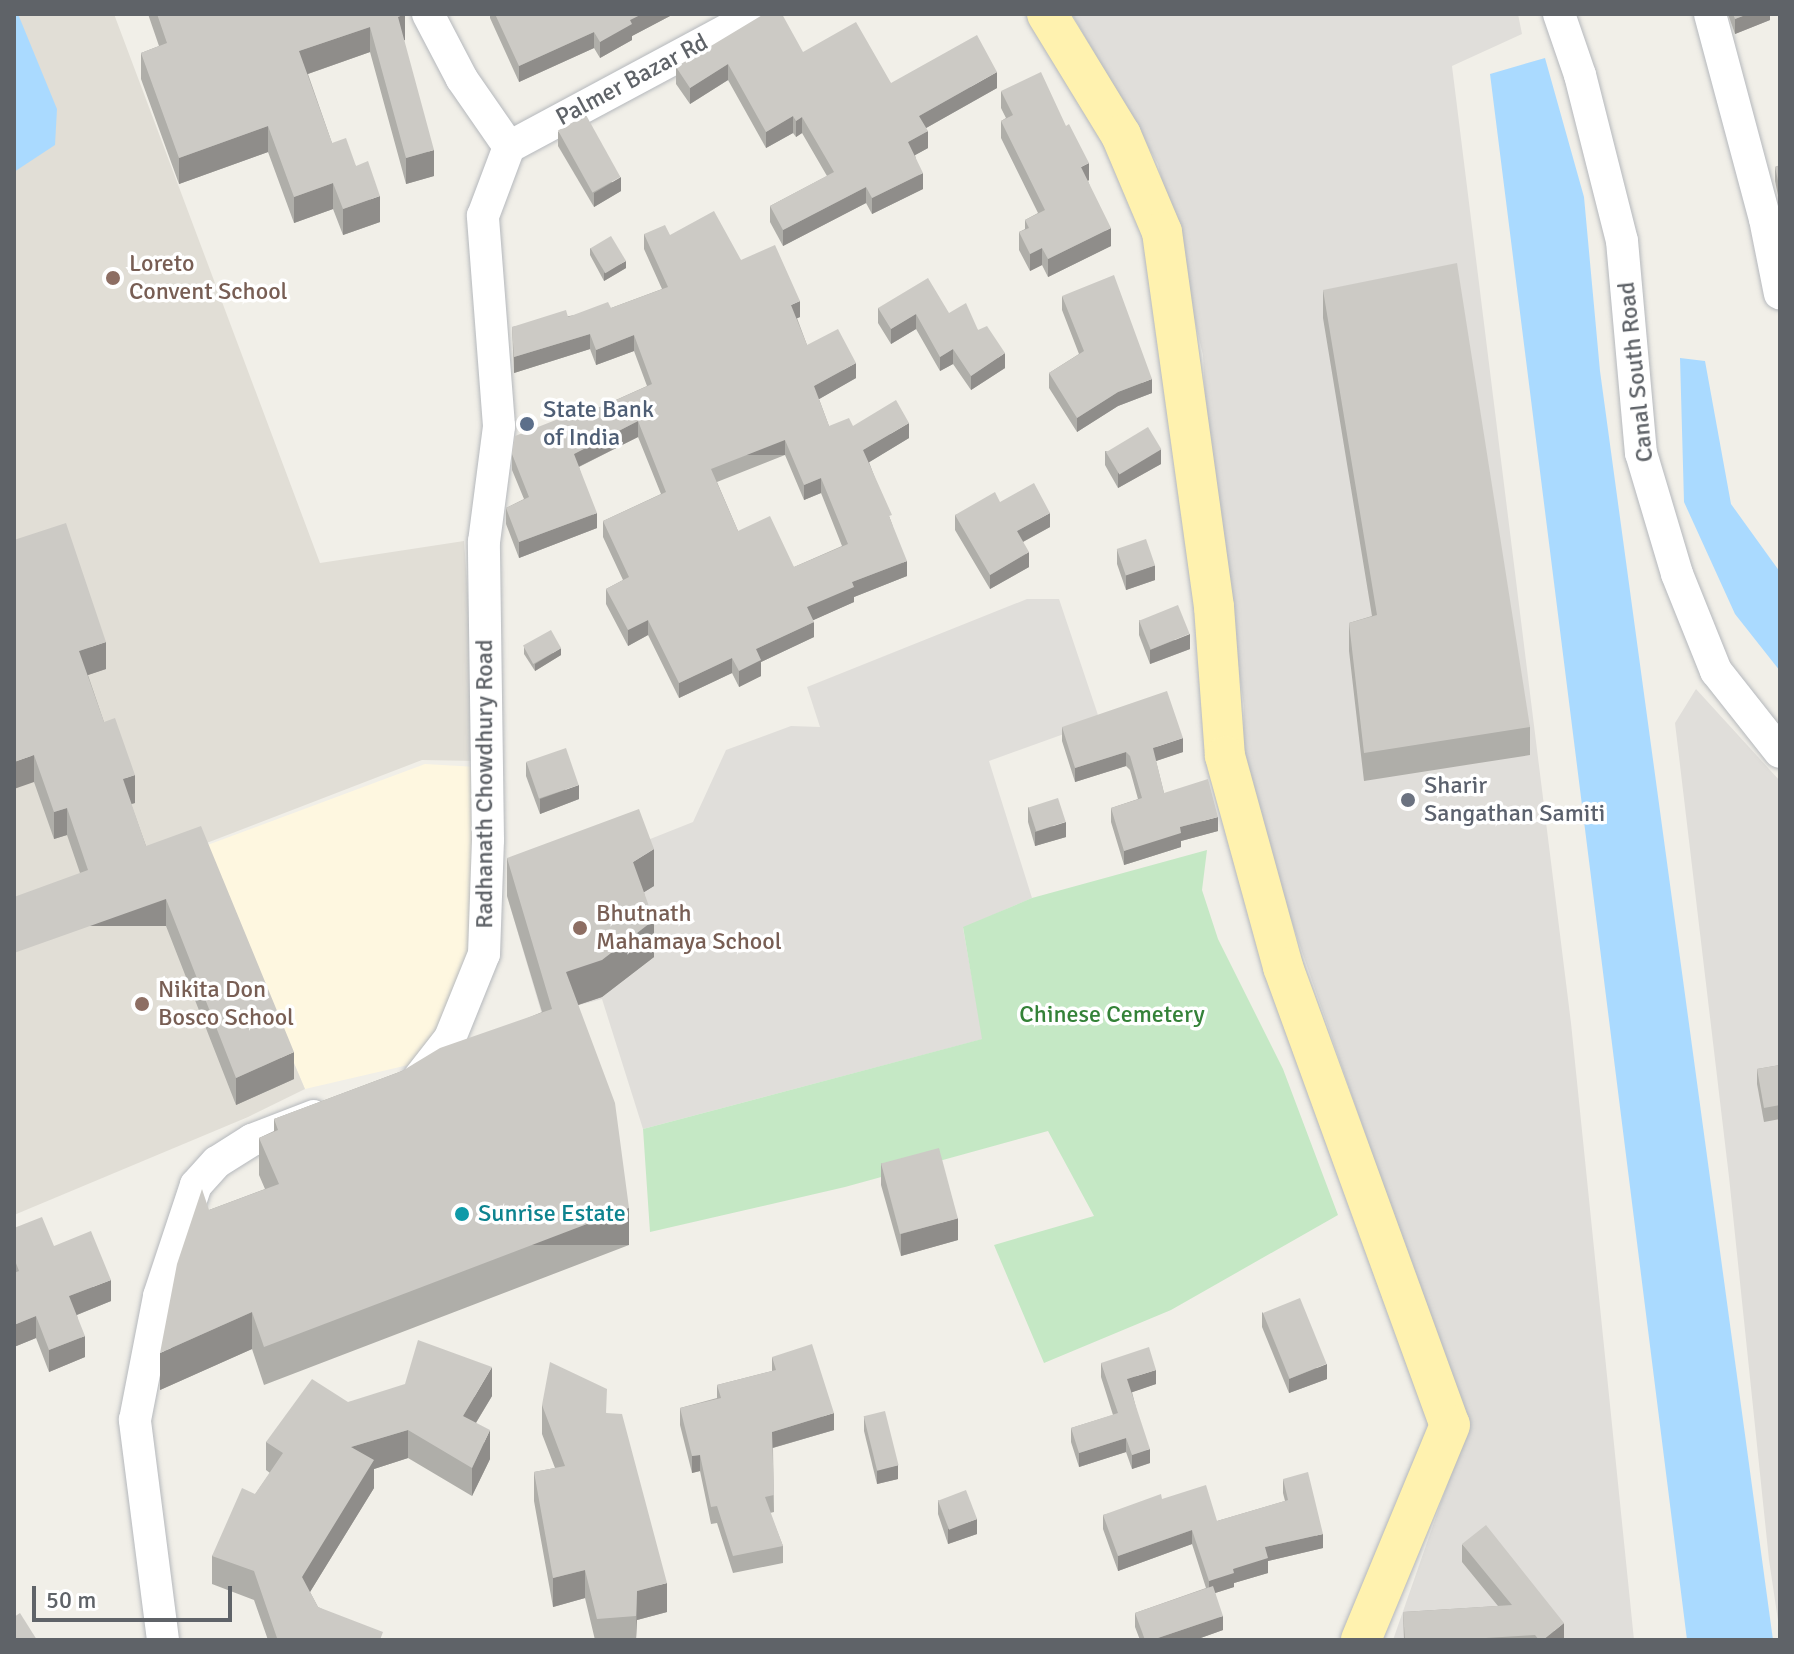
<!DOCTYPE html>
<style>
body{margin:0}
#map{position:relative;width:1794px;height:1654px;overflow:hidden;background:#f1efe8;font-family:Signika,sans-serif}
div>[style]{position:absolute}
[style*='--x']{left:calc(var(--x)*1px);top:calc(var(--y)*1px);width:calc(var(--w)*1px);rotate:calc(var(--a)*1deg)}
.commercial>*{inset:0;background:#fef7e0}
.industrial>*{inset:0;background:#e0deda}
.education>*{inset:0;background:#e1ded6}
.green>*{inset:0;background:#c5e8c5}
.water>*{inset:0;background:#aadaff}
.roads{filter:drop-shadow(0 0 2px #b5b8bc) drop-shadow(0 0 2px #b5b8bc)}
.minor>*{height:32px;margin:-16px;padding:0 16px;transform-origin:16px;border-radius:16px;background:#fff}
.major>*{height:40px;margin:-20px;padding:0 20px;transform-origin:20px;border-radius:20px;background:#fff2af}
.wall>*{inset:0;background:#afaea9}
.shaded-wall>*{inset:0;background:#8f8d8a;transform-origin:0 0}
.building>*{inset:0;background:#cccac5;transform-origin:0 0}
.dots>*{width:22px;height:22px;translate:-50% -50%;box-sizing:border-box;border:4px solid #fff;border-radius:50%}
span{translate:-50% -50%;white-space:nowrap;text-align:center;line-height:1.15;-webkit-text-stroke:7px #fff;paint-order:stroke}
.street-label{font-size:24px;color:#5f6368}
.education-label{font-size:24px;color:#785e54}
.left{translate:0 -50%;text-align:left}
.service-label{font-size:24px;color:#4e5e75}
.worship-label{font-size:24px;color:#5b616d}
.park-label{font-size:24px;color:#348238}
.culture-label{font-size:24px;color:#0d838f}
.frame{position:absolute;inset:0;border:16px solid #5f6368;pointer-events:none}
.scale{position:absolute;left:32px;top:1586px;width:200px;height:36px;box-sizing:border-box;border:4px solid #5f6368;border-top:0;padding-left:10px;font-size:24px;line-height:28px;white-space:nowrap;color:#5f6368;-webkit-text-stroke:6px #fff;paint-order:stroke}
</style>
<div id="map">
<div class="commercial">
<i style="clip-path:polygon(425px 764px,477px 767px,478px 925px,456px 997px,417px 1063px,305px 1089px,202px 847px)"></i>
</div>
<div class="industrial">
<i style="clip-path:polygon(1072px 14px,1518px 14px,1522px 34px,1452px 66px,1571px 1023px,1634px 1640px,1393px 1640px,1467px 1428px,1242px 778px,1244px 706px,1208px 456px,1203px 355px,1158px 164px)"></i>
<i style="clip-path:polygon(1027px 599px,1059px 599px,1100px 721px,989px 761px,1032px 898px,963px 928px,983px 1039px,643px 1129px,602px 999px,542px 1015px,507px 896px,693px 822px,726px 750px,791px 726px,820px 727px,807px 687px)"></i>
<i style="clip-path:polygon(1696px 689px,1780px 781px,1780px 1634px,1769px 1560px,1729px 1177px,1675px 723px)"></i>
</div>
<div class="education">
<i style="clip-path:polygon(14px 14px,114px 14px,320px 563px,464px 541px,480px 761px,422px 760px,14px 917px)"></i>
<i style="clip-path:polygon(202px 847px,305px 1089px,248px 1117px,14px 1215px,14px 919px)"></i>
</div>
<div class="green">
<i style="clip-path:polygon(1207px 850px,1202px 890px,1218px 939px,1283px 1069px,1338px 1215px,1171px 1310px,1044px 1363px,994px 1245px,1094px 1216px,1048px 1131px,845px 1187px,650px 1232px,643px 1129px,982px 1039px,963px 927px,1032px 898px)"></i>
</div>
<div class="water">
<i style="clip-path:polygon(14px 14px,18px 14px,57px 109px,55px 145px,14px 172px)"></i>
<i style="clip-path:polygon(1545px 58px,1584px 197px,1600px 371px,1773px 1640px,1687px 1640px,1490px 74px)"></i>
<i style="clip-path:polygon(1680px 358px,1705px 361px,1731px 504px,1780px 572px,1780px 671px,1735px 614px,1684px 502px)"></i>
</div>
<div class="roads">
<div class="minor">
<i style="--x:428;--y:14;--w:73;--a:62.4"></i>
<i style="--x:462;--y:79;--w:83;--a:55.3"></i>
<i style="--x:1559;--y:14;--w:65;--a:71"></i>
<i style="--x:1580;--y:75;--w:171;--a:75.8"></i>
<i style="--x:1622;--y:241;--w:213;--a:84.9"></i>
<i style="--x:1641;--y:453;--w:126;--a:73.4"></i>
<i style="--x:1677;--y:574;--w:105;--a:68.1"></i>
<i style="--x:1716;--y:671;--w:103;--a:51.7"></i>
<i style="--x:1710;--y:14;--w:212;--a:75"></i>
<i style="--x:1765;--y:219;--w:76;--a:78.7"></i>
<i style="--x:509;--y:147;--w:281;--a:-28.2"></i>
<i style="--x:418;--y:1079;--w:52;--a:-52"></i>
<i style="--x:450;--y:1038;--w:91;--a:-68"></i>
<i style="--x:484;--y:954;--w:114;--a:-88"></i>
<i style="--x:488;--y:840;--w:298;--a:-90.8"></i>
<i style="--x:484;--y:542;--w:117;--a:-82.6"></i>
<i style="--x:499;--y:426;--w:211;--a:-94.4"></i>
<i style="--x:483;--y:216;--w:74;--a:-69.4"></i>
<i style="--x:163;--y:1640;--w:222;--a:-97.3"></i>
<i style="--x:135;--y:1420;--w:126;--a:-79"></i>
<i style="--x:159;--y:1296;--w:117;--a:-71.6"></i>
<i style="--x:196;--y:1185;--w:31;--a:-48"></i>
<i style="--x:217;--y:1162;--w:41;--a:-32.2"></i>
<i style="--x:252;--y:1140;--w:66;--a:-21.2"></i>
</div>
<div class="major">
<i style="--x:1047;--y:14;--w:142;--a:58.6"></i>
<i style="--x:1121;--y:135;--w:105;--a:67.1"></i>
<i style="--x:1162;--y:232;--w:379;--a:82.1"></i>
<i style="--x:1214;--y:607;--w:149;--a:85.8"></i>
<i style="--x:1225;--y:756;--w:219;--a:74.6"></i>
<i style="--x:1283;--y:967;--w:487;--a:70"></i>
<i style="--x:1450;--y:1425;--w:233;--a:112.5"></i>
</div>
</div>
<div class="wall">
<i style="clip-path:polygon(148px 14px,405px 14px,404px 41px,434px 176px,406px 184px,370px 52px,308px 74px,332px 143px,356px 166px,380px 222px,343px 235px,333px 209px,294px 223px,268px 152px,179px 184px,141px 79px,141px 53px,159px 46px)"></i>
<i style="clip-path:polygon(490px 14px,670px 14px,670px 16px,632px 36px,632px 40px,600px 58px,594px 48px,519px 82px,490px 18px)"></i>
<i style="clip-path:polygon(1728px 14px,1770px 14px,1770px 20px,1735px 34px)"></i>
<i style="clip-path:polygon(803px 52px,891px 83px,997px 88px,926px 128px,928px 148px,915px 155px,923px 189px,872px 214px,866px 203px,783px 246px,770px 222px,770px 206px,827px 176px,802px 133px,796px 137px,793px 133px,766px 148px,728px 80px,690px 104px,676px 84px,676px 67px)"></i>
<i style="clip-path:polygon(1001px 91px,1089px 180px,1088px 181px,1111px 246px,1048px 277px,1042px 265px,1030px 271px,1019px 250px,1019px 232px,1025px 229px,1025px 220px,1038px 213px,1001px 138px,1001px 121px,1006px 118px,1001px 108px)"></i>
<i style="clip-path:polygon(558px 131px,621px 191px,594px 207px,558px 146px)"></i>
<i style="clip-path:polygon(1780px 165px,1780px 205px,1775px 181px,1775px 167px)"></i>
<i style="clip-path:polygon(evenodd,644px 234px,670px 235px,741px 260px,800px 317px,797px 318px,807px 345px,856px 378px,819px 399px,829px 426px,853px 426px,909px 438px,869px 462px,892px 524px,907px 576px,854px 597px,854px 602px,813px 620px,814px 637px,761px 662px,761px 676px,739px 687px,732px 673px,679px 698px,648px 635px,628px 646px,606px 604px,606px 589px,623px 580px,603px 537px,603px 521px,661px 494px,638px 437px,579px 467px,597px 528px,519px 558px,506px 524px,506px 508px,524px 499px,512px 470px,512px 454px,569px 421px,647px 386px,634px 351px,596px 365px,590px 349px,514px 373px,512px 327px,611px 308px,662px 289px,644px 249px,644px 234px,785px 455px,804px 500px,821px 493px,842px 546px,794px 567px,738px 531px,717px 482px,785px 455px)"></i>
<i style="clip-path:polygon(590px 248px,626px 268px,604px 281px,590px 255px)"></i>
<i style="clip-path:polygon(1323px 290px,1530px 727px,1530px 755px,1364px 781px,1349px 651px,1349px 623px,1372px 616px,1323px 318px)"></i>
<i style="clip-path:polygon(1062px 296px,1152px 393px,1118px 406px,1077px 432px,1049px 388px,1049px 373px,1079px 354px,1062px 310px)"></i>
<i style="clip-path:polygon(878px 308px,949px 313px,978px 330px,1005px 368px,971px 390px,953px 364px,940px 371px,916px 329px,891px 344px,878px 323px)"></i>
<i style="clip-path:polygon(1105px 451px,1161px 464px,1118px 488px,1105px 465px)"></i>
<i style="clip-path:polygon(1000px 502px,1050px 527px,1023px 542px,1029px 567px,990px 589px,955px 530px,955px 515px)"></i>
<i style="clip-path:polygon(14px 540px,106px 669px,88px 675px,104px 722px,135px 803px,131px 804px,146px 846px,294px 1079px,236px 1105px,166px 926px,80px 873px,67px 835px,54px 839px,34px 782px)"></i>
<i style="clip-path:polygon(1117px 549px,1155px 580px,1126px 590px,1117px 564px)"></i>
<i style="clip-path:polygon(1139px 620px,1190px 649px,1150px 664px,1139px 635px)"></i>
<i style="clip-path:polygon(524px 647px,561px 655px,535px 671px,524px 654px)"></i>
<i style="clip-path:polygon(1062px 727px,1183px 752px,1156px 761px,1164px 793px,1218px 831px,1181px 841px,1181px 847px,1124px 865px,1111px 822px,1111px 808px,1138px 799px,1130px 770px,1126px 766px,1075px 782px,1062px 741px)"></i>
<i style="clip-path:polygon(526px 762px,579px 799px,540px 814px,526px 776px)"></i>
<i style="clip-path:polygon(1028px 807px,1066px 837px,1035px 846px,1028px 822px)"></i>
<i style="clip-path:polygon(507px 858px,654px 886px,644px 892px,654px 957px,602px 997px,578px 1005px,629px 1245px,264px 1385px,252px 1349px,160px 1390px,209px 1210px,265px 1189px,259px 1175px,259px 1138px,274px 1131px,274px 1119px,402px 1071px,542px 1012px,507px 896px)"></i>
<i style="clip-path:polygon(1780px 1065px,1780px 1119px,1764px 1122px,1757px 1084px,1757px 1069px)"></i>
<i style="clip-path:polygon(881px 1163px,958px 1240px,901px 1256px,881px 1185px)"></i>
<i style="clip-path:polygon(14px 1228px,111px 1301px,77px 1315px,85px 1357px,49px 1372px,36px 1338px,14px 1347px)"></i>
<i style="clip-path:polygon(1262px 1312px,1327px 1379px,1289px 1393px,1262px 1327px)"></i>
<i style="clip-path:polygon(772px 1357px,834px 1430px,773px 1448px,774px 1512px,770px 1513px,783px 1546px,783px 1563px,733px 1573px,717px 1523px,711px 1524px,700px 1471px,692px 1473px,680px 1425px,680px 1408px,717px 1398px,717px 1385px,772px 1371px)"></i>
<i style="clip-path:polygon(1101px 1363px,1156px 1384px,1132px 1392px,1150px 1463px,1132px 1469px,1126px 1452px,1079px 1467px,1071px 1442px,1071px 1428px,1113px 1415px,1101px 1377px)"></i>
<i style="clip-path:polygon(492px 1396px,476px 1423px,490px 1459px,472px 1496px,408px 1458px,374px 1469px,374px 1488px,310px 1592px,318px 1607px,383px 1640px,268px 1640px,254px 1600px,212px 1584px,212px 1556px,270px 1473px,266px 1470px,266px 1442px,348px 1402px)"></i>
<i style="clip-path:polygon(542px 1405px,607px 1413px,667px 1612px,637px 1620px,636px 1640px,595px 1640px,585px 1598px,553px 1607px,534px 1501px,534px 1472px,555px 1468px,542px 1434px)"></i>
<i style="clip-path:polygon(864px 1416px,898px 1479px,877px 1484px,864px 1431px)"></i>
<i style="clip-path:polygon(1283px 1479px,1323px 1548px,1268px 1561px,1268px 1573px,1234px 1583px,1234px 1587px,1215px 1593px,1223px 1630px,1195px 1640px,1140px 1640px,1135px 1627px,1135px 1613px,1206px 1588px,1192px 1544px,1118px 1571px,1103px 1529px,1103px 1515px,1162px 1499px,1217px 1521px,1285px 1501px,1283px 1493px)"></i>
<i style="clip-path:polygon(938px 1500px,977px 1534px,948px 1544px,938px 1514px)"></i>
<i style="clip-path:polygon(1462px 1544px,1564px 1640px,1404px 1640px,1403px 1612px,1498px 1606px,1462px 1562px)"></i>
</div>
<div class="shaded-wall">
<i style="clip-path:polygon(405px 14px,405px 40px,398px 43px,398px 17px)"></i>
<i style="clip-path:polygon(642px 14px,670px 14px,670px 16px,632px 36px,632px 40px,600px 58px,600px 42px,630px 20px)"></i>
<i style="clip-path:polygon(1748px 14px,1770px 14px,1770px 20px,1735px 34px,1735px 19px)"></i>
<i style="clip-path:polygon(370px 27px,370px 52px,299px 77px,299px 51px)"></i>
<i style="clip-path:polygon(594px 32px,594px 48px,519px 82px,519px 66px)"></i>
<i style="clip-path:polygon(728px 64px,728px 80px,690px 104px,690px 88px)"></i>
<i style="clip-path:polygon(997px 72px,997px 88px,919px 132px,919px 116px)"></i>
<i style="clip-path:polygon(793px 116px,793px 133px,766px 148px,766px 132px)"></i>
<i style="clip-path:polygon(802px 117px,802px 133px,796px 137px,796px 121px)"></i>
<i style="clip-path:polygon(268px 126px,268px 152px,179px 184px,179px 158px)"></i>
<i style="clip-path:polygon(928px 131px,928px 148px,908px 159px,908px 142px)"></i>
<i style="clip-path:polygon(434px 150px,434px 176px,406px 184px,406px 158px)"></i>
<i style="clip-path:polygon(1089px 163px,1089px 180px,1081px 184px,1081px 167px)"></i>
<i style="clip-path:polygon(923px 173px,923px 189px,872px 214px,872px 198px)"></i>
<i style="clip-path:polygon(621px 177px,621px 191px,594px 207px,594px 193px)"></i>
<i style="clip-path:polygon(333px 183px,333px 209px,294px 223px,294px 197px)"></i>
<i style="clip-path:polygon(866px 187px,866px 203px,783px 246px,783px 230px)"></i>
<i style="clip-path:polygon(380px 196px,380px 222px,343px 235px,343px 209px)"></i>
<i style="clip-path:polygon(1111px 228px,1111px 246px,1048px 277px,1048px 259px)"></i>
<i style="clip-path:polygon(1042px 248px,1042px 265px,1030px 271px,1030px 254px)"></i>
<i style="clip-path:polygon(626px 261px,626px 268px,604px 281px,604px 273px)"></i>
<i style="clip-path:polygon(800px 301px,800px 317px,791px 321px,791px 305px)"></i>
<i style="clip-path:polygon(916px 314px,916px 329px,891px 344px,891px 329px)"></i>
<i style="clip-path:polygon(590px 334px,590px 349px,514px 373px,514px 357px)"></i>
<i style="clip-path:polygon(634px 335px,634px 351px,596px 365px,596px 350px)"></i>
<i style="clip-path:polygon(953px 349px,953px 364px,940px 371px,940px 357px)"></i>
<i style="clip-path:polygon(1005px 353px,1005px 368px,971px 390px,971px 376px)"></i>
<i style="clip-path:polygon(856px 363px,856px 378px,814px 402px,814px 386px)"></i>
<i style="clip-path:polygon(1152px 379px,1152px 393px,1118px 406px,1077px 432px,1077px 418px,1118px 392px)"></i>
<i style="clip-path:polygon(638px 421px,638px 437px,574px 469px,574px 454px)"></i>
<i style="clip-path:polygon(909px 423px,909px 438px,863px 466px,863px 450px)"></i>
<i style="left:785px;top:440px;width:15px;height:79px;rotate:90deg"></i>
<i style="clip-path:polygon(1161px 449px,1161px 464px,1118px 488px,1118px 473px)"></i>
<i style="clip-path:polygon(821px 478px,821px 493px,804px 500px,804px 485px)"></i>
<i style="clip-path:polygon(597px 513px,597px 528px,519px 558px,519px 542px)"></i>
<i style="clip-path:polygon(1050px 513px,1050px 527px,1017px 545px,1017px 531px)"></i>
<i style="clip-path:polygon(1029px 552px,1029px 567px,990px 589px,990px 575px)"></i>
<i style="clip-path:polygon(907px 561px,907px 576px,854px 597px,854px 602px,807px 623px,807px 607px,852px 582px)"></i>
<i style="clip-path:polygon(1155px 565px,1155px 580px,1126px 590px,1126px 575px)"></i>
<i style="clip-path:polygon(648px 620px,648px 635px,628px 646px,628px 630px)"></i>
<i style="clip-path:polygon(814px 622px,814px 637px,761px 662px,761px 676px,739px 687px,739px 671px,756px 649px)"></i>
<i style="clip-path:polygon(1190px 634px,1190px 649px,1150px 664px,1150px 650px)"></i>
<i style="clip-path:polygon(106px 642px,106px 669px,79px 678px,79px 651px)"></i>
<i style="clip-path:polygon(561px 648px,561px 655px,535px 671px,535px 664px)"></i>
<i style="clip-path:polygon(732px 658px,732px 673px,679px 698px,679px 683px)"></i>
<i style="clip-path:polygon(1183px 738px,1183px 752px,1153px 762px,1153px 748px)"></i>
<i style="clip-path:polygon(1126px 752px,1126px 766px,1075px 782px,1075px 768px)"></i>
<i style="clip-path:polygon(34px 755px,34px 782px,14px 789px,14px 762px)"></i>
<i style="clip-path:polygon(135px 775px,135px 803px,123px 806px,123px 779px)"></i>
<i style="clip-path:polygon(579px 785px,579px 799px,540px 814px,540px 799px)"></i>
<i style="clip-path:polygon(67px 808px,67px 835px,54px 839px,54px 812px)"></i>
<i style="clip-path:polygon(1218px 817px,1218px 831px,1181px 841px,1181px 847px,1124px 865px,1124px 851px,1180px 827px)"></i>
<i style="clip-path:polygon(1066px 822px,1066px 837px,1035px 846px,1035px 832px)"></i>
<i style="clip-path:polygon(654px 849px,654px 886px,633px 899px,633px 862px)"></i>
<i style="left:166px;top:899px;width:27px;height:161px;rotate:90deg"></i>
<i style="clip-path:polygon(654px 920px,654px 957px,602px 997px,566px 1009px,566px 972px)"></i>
<i style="clip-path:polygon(294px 1052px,294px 1079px,236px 1105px,236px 1078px)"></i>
<i style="left:629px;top:1208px;width:37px;height:391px;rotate:90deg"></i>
<i style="clip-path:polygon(958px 1218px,958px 1240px,901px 1256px,901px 1234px)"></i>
<i style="clip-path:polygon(111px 1280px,111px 1301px,69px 1318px,69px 1296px)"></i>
<i style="clip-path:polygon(252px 1312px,252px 1349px,160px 1390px,160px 1353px)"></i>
<i style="clip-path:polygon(36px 1316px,36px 1338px,14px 1347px,14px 1325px)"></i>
<i style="clip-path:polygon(85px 1336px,85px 1357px,49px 1372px,49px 1350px)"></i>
<i style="clip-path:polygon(1327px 1364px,1327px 1379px,1289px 1393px,1289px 1379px)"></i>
<i style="clip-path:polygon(492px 1367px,492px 1396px,463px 1444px,463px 1416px)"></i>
<i style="clip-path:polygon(1156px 1370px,1156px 1384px,1127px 1394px,1127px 1379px)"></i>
<i style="clip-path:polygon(834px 1413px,834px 1430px,772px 1448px,772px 1432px)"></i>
<i style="clip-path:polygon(408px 1430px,408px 1458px,374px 1469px,374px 1488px,302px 1605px,302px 1577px,351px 1447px)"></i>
<i style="clip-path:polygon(490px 1430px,490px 1459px,472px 1496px,472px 1468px)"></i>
<i style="clip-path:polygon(1126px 1438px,1126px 1452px,1079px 1467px,1079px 1453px)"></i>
<i style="clip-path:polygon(1150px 1449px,1150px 1463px,1132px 1469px,1132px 1455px)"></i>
<i style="clip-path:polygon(700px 1455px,700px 1471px,692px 1473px,692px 1456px)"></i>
<i style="clip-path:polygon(898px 1465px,898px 1479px,877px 1484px,877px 1470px)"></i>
<i style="clip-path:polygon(977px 1519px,977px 1534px,948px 1544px,948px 1529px)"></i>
<i style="clip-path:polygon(1192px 1530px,1192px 1544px,1118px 1571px,1118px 1556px)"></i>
<i style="clip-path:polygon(1323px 1534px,1323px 1548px,1268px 1561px,1268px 1573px,1234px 1583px,1234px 1587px,1209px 1595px,1209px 1581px,1233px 1569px,1265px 1547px)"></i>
<i style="clip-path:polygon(585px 1570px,585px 1598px,553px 1607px,553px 1578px)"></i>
<i style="clip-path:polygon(667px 1583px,667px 1612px,637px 1620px,636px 1640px,637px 1591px)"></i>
<i style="clip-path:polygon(1223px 1616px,1223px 1630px,1195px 1640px,1152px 1640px)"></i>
<i style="clip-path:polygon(1564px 1623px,1564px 1640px,1543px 1640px)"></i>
</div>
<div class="building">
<i style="clip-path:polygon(157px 14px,405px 14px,398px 17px,434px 150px,406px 158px,370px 27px,299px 51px,332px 143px,346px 138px,356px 166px,368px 161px,380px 196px,343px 209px,333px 183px,294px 197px,268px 126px,179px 158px,141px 53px,167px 43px)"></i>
<i style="clip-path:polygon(495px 14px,642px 14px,630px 20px,632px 24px,600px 42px,594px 32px,519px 66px)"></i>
<i style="clip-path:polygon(764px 14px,782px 14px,803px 52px,856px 22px,891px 83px,977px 35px,997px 72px,919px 116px,928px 131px,908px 142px,923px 173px,872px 198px,866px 187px,783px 230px,770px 206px,834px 172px,802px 117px,796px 121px,793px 116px,766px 132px,728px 64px,690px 88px,676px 67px)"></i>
<i style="clip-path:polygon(1733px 14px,1748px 14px,1735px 19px)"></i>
<i style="clip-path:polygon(1041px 72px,1066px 126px,1069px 124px,1089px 163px,1081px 167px,1111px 228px,1048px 259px,1042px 248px,1030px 254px,1019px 232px,1029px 228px,1025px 220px,1045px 210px,1001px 121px,1013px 115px,1001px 91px)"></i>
<i style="left:586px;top:115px;width:71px;height:32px;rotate:61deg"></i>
<i style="clip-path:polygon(1780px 165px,1780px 190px,1775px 167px)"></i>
<i style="clip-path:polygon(evenodd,714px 211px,741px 260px,775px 245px,800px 301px,791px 305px,807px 345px,838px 329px,856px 363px,814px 386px,829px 426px,849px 418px,853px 426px,896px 400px,909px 423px,863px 450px,892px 515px,889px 516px,907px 561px,852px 582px,854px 587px,807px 607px,814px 622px,756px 649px,761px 660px,739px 671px,732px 658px,679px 683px,648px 620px,628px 630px,606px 589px,629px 577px,603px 521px,666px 492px,638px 421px,574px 454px,597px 513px,519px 542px,506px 508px,529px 497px,512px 454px,515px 436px,566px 416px,569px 421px,652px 384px,634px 335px,596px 350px,590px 334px,514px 357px,512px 327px,566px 310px,568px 317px,608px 302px,611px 308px,668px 287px,644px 234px,665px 225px,670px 235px,714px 211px,785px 440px,804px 485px,821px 478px,848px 544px,794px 567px,770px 516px,738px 531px,711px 469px,785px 440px)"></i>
<i style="left:611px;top:236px;width:29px;height:24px;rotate:59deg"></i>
<i style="clip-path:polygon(1457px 263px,1530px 727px,1364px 753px,1349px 623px,1377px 615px,1323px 290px)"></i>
<i style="clip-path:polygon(1114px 275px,1152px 379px,1118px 392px,1077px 418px,1049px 373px,1084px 351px,1062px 296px)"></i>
<i style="clip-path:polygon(928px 278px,949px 313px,966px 303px,978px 330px,987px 326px,1005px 353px,971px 376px,953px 349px,940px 357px,916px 314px,891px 329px,878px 308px)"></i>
<i style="left:1148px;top:427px;width:26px;height:49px;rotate:59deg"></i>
<i style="clip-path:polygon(1034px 483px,1050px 513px,1017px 531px,1029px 552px,990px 575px,955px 515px,995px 492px,1000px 502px)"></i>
<i style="clip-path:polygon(66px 523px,106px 642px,79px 651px,104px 722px,115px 718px,135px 775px,123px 779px,146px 846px,201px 826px,294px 1052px,236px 1078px,166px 899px,14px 953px,14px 897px,88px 870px,67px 808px,54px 812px,34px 755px,14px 762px,14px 540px)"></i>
<i style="left:1146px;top:539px;width:28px;height:31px;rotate:71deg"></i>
<i style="left:1178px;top:605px;width:31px;height:42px;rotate:68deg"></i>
<i style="left:551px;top:630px;width:21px;height:32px;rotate:61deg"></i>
<i style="clip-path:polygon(1167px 691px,1183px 738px,1153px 748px,1164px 793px,1208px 779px,1218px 817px,1180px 827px,1181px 833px,1124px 851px,1111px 808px,1142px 798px,1130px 756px,1126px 752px,1075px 768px,1062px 727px)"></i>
<i style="left:566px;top:748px;width:39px;height:42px;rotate:71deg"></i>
<i style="left:1058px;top:798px;width:25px;height:31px;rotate:72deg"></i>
<i style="clip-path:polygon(639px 809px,654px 849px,633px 862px,654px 920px,602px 960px,566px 972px,615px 1103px,629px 1208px,264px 1347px,252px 1312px,160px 1353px,177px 1264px,202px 1189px,209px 1210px,279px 1184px,259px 1138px,278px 1130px,274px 1119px,402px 1071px,440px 1048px,552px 1009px,507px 858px)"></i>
<i style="clip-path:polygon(1780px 1065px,1780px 1105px,1764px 1108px,1757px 1069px)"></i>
<i style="left:939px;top:1148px;width:73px;height:60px;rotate:75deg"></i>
<i style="clip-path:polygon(42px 1217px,54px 1246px,91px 1231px,111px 1280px,69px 1296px,85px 1336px,49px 1350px,36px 1316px,14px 1325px,14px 1273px,19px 1271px,14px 1258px,14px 1228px)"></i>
<i style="left:1300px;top:1298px;width:71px;height:40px;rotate:68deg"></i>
<i style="clip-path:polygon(418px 1340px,492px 1367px,463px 1416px,490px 1430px,472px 1468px,408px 1430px,351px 1447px,374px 1460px,302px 1577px,318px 1607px,383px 1632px,380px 1640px,275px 1640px,277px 1638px,254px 1571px,212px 1556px,242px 1488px,255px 1494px,283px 1453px,266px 1442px,312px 1379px,348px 1402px,405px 1384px)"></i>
<i style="clip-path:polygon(812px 1344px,834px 1413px,772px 1432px,774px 1495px,765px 1497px,783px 1546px,733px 1556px,717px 1506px,711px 1507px,700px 1455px,692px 1456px,680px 1408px,721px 1398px,717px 1385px,776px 1370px,772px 1357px)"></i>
<i style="clip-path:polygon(1149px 1347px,1156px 1370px,1127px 1379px,1150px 1449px,1132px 1455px,1126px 1438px,1079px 1453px,1071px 1428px,1118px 1413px,1101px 1363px)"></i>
<i style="clip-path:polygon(550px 1362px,607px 1389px,606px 1413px,622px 1414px,667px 1583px,637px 1591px,636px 1616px,597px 1619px,585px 1570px,553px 1578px,534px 1472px,565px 1466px,542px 1405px)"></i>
<i style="left:885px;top:1411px;width:56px;height:22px;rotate:76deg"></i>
<i style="clip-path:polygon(1308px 1472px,1323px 1534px,1265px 1547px,1268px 1558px,1233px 1569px,1234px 1573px,1209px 1581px,1192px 1530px,1118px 1556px,1103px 1515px,1161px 1494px,1162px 1499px,1206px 1485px,1217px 1521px,1288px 1500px,1283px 1479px)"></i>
<i style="left:966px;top:1490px;width:31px;height:30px;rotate:69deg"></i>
<i style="clip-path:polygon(1486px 1525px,1564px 1623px,1543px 1640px,1539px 1640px,1535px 1635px,1453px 1640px,1405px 1640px,1403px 1612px,1512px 1605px,1462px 1544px)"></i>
<i style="clip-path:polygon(1213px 1586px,1223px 1616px,1152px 1640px,1145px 1640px,1135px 1613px)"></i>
<i style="clip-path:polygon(20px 1613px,37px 1640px,14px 1640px,14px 1617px)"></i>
</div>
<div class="dots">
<i style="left:113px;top:278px;background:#8d6e63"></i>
<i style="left:527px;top:424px;background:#5c6f8a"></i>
<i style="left:1408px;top:800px;background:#6b7280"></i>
<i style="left:580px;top:928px;background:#8d6e63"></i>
<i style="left:142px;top:1004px;background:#8d6e63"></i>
<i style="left:462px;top:1214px;background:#0f9aa8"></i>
</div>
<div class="street-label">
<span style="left:632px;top:80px;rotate:-28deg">Palmer Bazar Rd</span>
<span style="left:1636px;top:372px;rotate:-96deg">Canal South Road</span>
<span style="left:485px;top:784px;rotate:-90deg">Radhanath Chowdhury Road</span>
</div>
<div class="education-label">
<span class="left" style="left:129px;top:278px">Loreto<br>Convent School</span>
<span class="left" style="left:596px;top:928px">Bhutnath<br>Mahamaya School</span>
<span class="left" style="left:158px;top:1004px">Nikita Don<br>Bosco School</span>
</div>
<div class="service-label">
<span class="left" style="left:543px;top:424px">State Bank<br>of India</span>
</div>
<div class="worship-label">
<span class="left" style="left:1424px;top:800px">Sharir<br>Sangathan Samiti</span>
</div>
<div class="park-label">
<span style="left:1112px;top:1015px">Chinese Cemetery</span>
</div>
<div class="culture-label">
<span class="left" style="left:478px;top:1214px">Sunrise Estate</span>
</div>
<div class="frame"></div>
<div class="scale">50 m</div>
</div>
